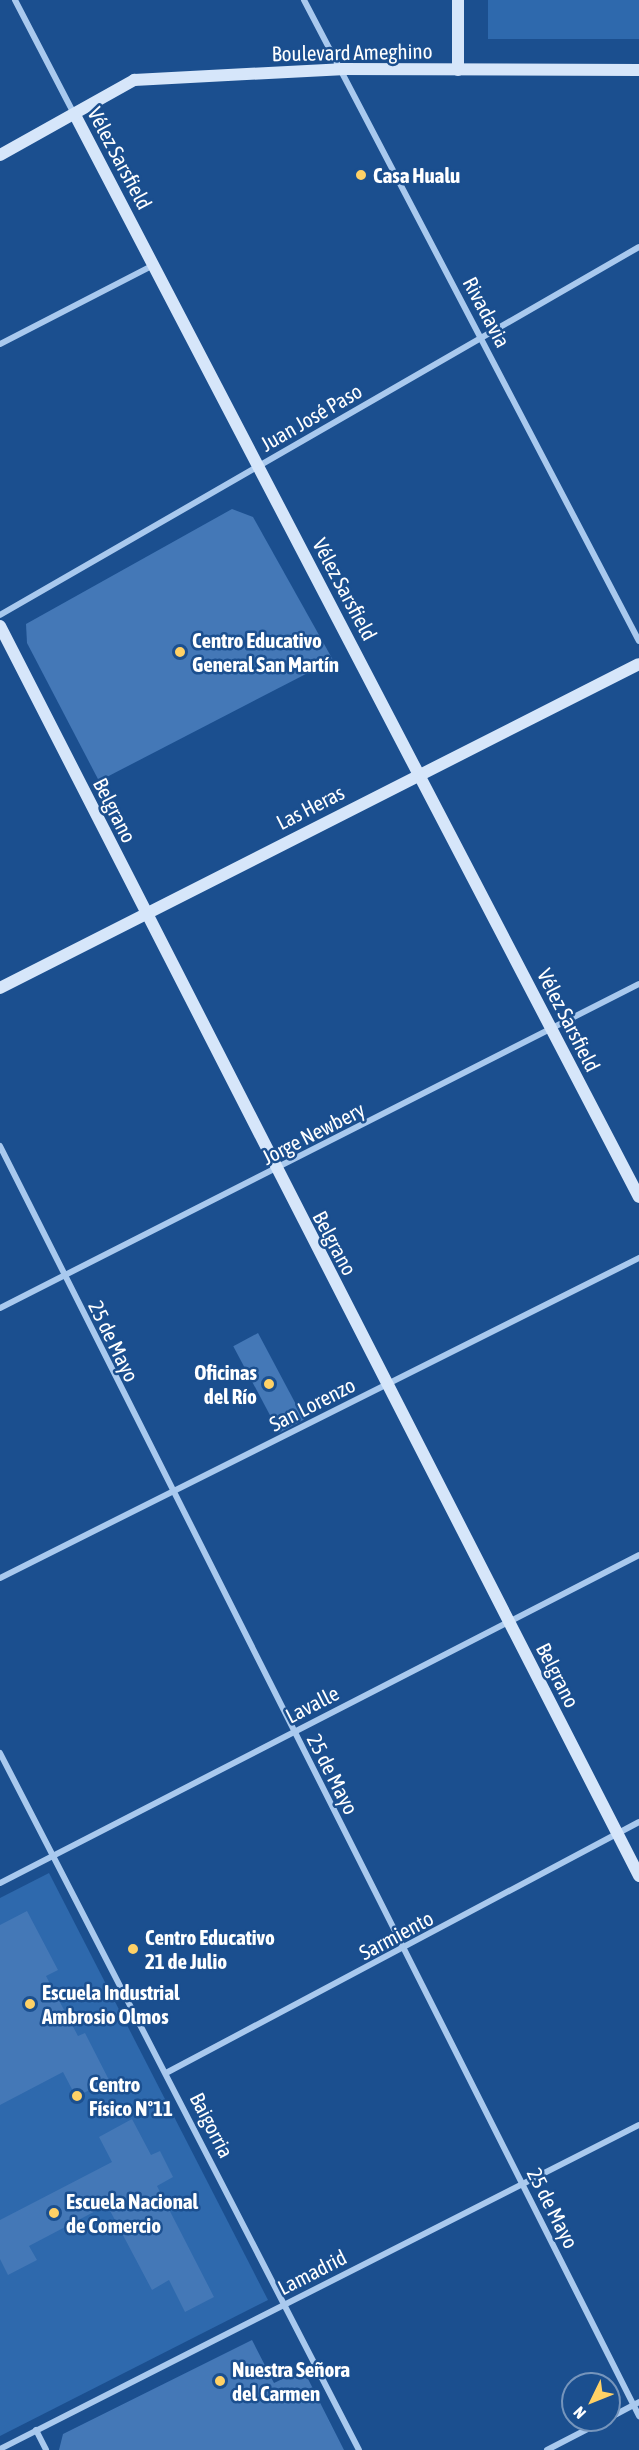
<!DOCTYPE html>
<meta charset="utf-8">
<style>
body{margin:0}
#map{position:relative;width:639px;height:2450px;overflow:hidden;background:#1b4f8f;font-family:"Asap Condensed",sans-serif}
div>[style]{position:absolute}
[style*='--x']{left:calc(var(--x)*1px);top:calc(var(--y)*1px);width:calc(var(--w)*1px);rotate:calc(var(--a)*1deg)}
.green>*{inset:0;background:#2e69ad;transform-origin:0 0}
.building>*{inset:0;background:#4478b7;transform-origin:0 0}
.minor>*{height:6px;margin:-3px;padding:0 3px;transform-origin:3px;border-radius:3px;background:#a9c9ee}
.secondary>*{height:12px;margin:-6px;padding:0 6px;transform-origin:6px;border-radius:6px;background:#d6e6fa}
.dots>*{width:16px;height:16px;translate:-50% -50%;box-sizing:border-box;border:3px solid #1b4f8f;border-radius:50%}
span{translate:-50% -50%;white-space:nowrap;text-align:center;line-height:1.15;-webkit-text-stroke:5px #1b4f8f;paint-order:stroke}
.street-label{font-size:21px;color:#fff}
.poi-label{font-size:21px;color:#fff;font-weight:700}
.left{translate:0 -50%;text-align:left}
.right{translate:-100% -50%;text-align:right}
.north{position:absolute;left:561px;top:2372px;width:60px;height:60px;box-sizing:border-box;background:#1b4f8f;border:2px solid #7695bc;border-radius:50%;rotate:227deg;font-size:16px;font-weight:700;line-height:24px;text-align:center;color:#fff}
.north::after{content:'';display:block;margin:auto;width:21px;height:27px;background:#ffd166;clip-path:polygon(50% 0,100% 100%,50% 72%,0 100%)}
</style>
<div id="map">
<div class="green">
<i style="left:488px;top:0;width:151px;height:39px"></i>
<i style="clip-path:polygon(49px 1873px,268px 2300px,0 2436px,0 1898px)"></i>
</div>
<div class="building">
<i style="clip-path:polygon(232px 509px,253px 517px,333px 660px,99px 781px,27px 643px,26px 624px)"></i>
<i style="left:258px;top:1333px;width:98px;height:28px;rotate:62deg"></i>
<i style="clip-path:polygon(27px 1911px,58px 1970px,46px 1976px,78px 2036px,85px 2033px,109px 2080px,76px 2097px,63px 2072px,0 2105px,0 1925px)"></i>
<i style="clip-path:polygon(132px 2119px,151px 2155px,160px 2151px,173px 2177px,157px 2186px,214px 2297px,185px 2312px,169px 2280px,152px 2290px,107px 2205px,29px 2246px,37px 2260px,8px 2275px,0 2259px,0 2220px,112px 2162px,99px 2137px)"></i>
<i style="clip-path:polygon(252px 2340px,274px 2383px,303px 2369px,344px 2450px,59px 2450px,63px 2434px)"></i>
</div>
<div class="minor">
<i style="--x:15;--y:0;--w:128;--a:62.6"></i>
<i style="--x:304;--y:0;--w:723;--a:62.41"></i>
<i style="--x:0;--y:344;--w:173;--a:-27.2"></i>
<i style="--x:0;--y:615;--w:737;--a:-29.94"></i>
<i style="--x:0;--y:1146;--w:1422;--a:63.29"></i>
<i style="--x:0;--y:1308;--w:716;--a:-26.89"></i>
<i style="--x:0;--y:1578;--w:715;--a:-26.6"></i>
<i style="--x:0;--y:1753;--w:784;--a:62.75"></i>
<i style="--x:0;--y:1883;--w:718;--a:-27.17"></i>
<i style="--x:166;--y:2073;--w:535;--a:-27.95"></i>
<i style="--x:609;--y:2418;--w:34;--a:-28"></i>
<i style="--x:36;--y:2430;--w:22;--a:63"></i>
<i style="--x:0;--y:2449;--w:716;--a:-26.89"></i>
<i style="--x:547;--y:2450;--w:65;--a:-27.3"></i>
</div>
<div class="secondary">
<i style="--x:458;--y:70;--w:70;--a:-90"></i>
<i style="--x:75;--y:115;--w:1220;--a:62.47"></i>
<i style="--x:0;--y:155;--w:154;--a:-29.2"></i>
<i style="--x:134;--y:80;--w:207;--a:-3"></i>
<i style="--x:341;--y:69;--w:298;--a:0.2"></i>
<i style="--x:0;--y:626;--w:1404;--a:62.92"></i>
<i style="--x:0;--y:988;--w:716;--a:-26.89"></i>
</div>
<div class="dots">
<i style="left:361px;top:175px;background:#ffd166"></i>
<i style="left:180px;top:652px;background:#ffd166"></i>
<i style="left:269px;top:1384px;background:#ffd166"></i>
<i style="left:133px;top:1949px;background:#ffd166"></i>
<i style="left:30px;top:2004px;background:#ffd166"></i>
<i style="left:77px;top:2096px;background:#ffd166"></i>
<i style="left:54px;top:2213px;background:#ffd166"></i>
<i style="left:220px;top:2381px;background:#ffd166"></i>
</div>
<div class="street-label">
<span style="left:352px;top:52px;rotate:-1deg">Boulevard Ameghino</span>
<span style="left:120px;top:158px;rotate:62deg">Vélez Sarsfield</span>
<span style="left:487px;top:312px;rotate:62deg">Rivadavia</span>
<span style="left:311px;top:417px;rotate:-30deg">Juan José Paso</span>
<span style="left:345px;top:589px;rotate:62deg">Vélez Sarsfield</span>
<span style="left:310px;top:807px;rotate:-27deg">Las Heras</span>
<span style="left:115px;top:810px;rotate:63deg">Belgrano</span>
<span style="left:569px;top:1020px;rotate:63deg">Vélez Sarsfield</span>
<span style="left:313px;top:1133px;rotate:-27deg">Jorge Newbery</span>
<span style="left:335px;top:1243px;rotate:62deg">Belgrano</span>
<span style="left:114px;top:1341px;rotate:64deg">25 de Mayo</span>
<span style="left:312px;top:1404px;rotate:-27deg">San Lorenzo</span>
<span style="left:558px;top:1675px;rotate:63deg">Belgrano</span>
<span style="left:312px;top:1704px;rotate:-27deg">Lavalle</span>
<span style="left:333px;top:1774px;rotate:63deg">25 de Mayo</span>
<span style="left:396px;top:1935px;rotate:-28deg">Sarmiento</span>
<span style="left:212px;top:2125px;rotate:63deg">Baigorria</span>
<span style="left:553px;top:2208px;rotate:63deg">25 de Mayo</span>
<span style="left:312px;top:2272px;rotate:-27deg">Lamadrid</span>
</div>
<div class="poi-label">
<span class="left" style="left:373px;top:175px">Casa Hualu</span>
<span class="left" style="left:192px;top:652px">Centro Educativo<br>General San Martín</span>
<span class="right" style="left:257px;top:1384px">Oficinas<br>del Río</span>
<span class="left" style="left:145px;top:1949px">Centro Educativo<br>21 de Julio</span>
<span class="left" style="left:42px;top:2004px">Escuela Industrial<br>Ambrosio Olmos</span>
<span class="left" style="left:89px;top:2096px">Centro<br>Físico Nº11</span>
<span class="left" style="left:66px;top:2213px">Escuela Nacional<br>de Comercio</span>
<span class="left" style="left:232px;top:2381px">Nuestra Señora<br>del Carmen</span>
</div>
<div class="north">N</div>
</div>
